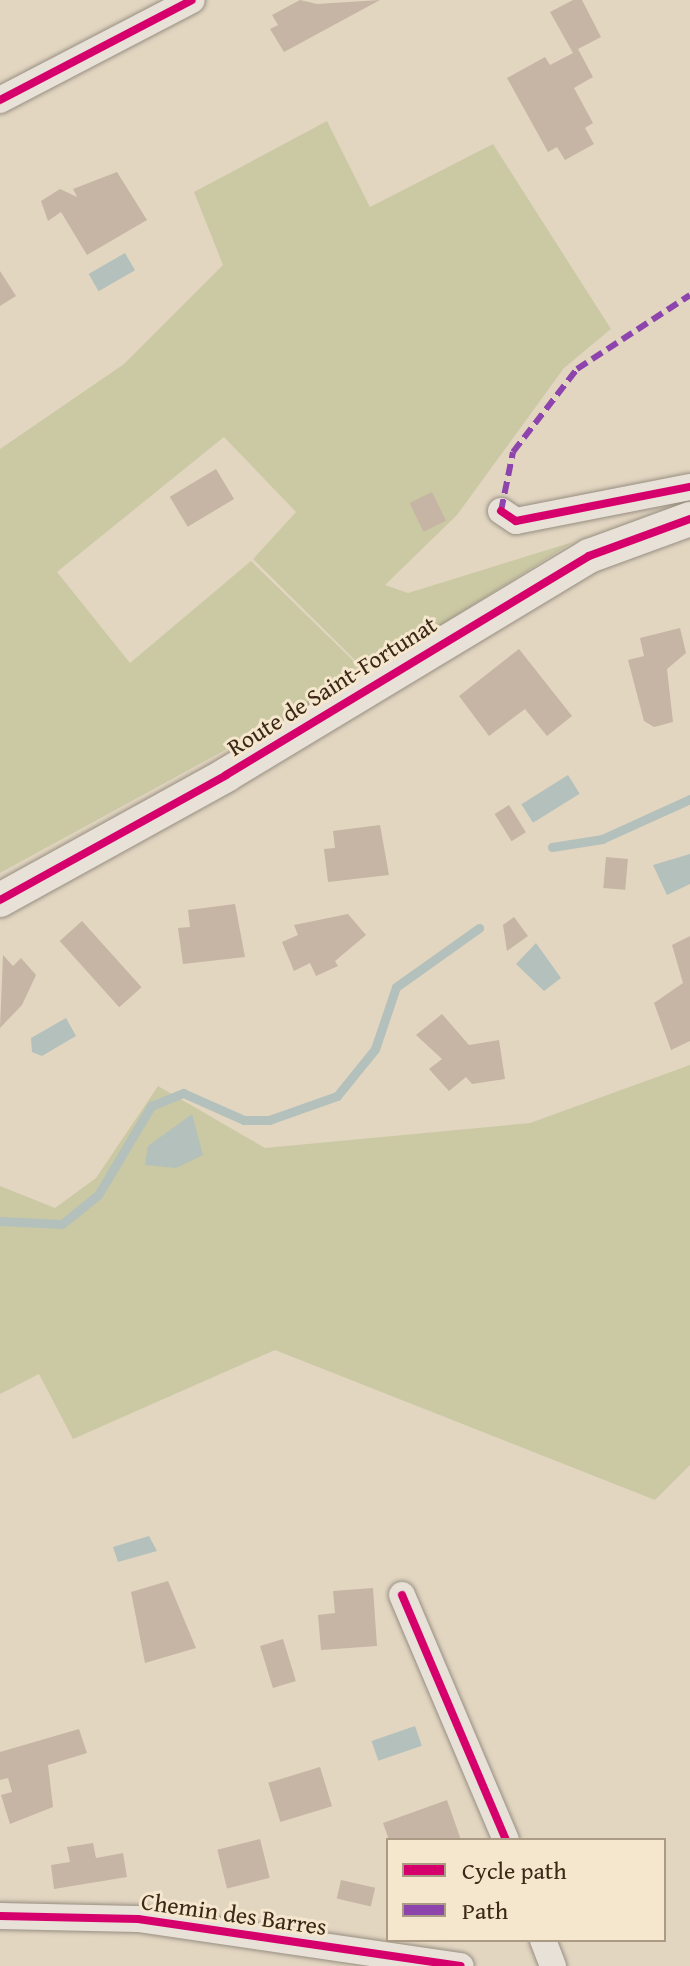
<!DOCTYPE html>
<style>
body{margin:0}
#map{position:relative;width:690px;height:1966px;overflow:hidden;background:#e2d6c1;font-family:"Gentium Book Plus",serif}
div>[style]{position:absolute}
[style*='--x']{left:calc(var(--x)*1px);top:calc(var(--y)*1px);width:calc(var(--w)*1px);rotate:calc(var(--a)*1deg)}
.green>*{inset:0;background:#cbc9a4}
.water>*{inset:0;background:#b3c0bb;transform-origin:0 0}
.stream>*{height:9px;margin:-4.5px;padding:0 4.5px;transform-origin:4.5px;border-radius:4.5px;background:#b3c0bb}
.building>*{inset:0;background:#c6b4a4;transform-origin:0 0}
.roads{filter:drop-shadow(0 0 2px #988e81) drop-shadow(0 0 2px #988e81)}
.minor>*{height:26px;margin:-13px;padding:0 13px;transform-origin:13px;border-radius:13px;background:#e7e1d7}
.tertiary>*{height:34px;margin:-17px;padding:0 17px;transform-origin:17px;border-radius:17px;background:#e7e1d7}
.quiet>*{height:6px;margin-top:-3px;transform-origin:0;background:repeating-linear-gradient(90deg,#8e44ad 0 12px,transparent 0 18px)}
.cycleway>*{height:8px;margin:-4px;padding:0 4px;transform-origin:4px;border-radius:4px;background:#d6006c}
span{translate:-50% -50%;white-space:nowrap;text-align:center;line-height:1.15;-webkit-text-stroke:6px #f5e6ce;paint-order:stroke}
.street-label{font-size:24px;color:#3c2816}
.legend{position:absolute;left:386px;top:1838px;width:280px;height:104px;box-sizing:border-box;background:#f5e6ce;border:2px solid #ab9a84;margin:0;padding:10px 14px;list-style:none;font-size:24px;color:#3c2816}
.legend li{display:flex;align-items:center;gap:16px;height:40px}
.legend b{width:40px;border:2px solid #ab9a84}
</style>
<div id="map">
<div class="green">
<i style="clip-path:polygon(327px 121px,370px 207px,493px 144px,611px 329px,564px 368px,457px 515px,385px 585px,408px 593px,573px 542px,367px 672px,253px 559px,296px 512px,224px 437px,57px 572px,130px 663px,251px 561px,366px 673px,0 873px,0 449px,124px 364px,223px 265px,194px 192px)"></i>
<i style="clip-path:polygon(690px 1065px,690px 1465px,655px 1500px,275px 1350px,73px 1439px,39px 1374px,0 1394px,0 1186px,55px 1208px,96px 1178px,158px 1086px,265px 1148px,530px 1123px)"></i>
</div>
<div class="water">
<i style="left:125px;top:253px;width:20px;height:42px;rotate:60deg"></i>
<i style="left:568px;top:775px;width:22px;height:55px;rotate:58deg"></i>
<i style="clip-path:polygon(690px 854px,690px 884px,667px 895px,653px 865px)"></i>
<i style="clip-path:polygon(536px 943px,561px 978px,544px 991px,516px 964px)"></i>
<i style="clip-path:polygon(66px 1018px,76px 1036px,42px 1056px,32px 1052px,31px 1038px)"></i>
<i style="clip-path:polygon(192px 1114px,203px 1155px,176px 1168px,145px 1165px,148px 1146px)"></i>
<i style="clip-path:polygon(149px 1536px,157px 1551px,118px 1562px,113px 1547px)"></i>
<i style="left:415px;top:1726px;width:21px;height:46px;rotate:71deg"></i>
</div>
<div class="stream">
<i style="--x:552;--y:847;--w:51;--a:-9.1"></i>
<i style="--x:602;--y:839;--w:97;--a:-24.4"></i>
<i style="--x:0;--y:1221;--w:62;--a:2.8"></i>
<i style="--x:62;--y:1224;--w:46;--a:-38.9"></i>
<i style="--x:98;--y:1195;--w:104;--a:-59.2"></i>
<i style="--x:151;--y:1106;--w:35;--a:-22"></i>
<i style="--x:183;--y:1093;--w:67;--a:23.9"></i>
<i style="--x:244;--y:1120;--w:25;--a:0"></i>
<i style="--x:269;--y:1120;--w:72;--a:-19.4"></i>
<i style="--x:337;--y:1096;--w:60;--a:-51"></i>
<i style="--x:375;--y:1049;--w:65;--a:-71.3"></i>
<i style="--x:396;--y:987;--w:102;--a:-35.4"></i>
</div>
<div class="building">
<i style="clip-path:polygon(300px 0,317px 4px,380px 0,284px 52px,270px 29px,278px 25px,272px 15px)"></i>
<i style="clip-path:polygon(573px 0,582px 0,601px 37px,578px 49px,593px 77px,574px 88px,593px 123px,585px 128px,594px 144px,565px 160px,557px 147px,548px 152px,507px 78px,545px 57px,550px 65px,573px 53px,550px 12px)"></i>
<i style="clip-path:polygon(117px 172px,147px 220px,87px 255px,61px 212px,48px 221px,41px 201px,60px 189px,77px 197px,73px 189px)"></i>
<i style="clip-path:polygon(0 271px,16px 296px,0 306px)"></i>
<i style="left:216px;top:469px;width:35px;height:54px;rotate:59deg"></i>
<i style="left:432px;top:492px;width:32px;height:25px;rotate:64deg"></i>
<i style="clip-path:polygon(680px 628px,686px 653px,667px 669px,673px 722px,654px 727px,644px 721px,628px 660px,644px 656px,640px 638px)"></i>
<i style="clip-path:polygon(519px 649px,572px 716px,547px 736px,525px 709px,489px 736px,459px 696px)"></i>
<i style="left:509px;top:805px;width:32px;height:17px;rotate:58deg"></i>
<i style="clip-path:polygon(380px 825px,389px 875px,328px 882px,324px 849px,335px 848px,333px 831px)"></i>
<i style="left:606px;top:857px;width:22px;height:31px;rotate:5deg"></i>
<i style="clip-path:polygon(235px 904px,245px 957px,183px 964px,178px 928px,190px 927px,188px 910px)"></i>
<i style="clip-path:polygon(348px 914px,366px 935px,335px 961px,338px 966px,316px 976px,310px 963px,294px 971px,282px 942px,298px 935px,294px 925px)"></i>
<i style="clip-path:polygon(514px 917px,528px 936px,507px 951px,503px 925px)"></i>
<i style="left:82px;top:921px;width:89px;height:30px;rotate:48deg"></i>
<i style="clip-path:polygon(690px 936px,690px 1041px,671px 1050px,654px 1003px,683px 983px,672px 945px)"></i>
<i style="clip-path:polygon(3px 955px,13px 966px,21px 958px,36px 975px,22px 1005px,0 1028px)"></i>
<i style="clip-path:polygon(442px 1014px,469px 1045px,499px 1040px,505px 1079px,472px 1084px,466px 1077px,449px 1091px,429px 1069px,442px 1059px,416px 1035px)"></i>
<i style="clip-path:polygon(168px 1581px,196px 1648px,145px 1663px,131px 1592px)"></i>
<i style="clip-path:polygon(373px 1588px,377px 1646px,321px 1650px,318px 1615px,335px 1613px,333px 1591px)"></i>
<i style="left:283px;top:1639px;width:44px;height:24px;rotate:73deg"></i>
<i style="clip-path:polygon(79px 1729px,87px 1753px,48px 1765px,53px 1807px,10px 1824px,1px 1795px,12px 1792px,8px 1778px,0 1780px,0 1752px)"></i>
<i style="left:320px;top:1767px;width:41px;height:54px;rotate:73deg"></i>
<i style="clip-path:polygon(447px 1800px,461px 1840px,389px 1840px,383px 1823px)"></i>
<i style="left:260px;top:1839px;width:40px;height:44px;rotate:76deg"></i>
<i style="clip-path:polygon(93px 1843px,96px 1858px,123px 1853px,127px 1877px,54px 1889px,51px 1865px,70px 1862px,67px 1847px)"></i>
<i style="left:341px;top:1880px;width:35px;height:19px;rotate:13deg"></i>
</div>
<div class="roads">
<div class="minor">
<i style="--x:0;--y:100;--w:216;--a:-27.5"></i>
<i style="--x:501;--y:511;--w:18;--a:34"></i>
<i style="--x:516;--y:521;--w:177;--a:-11.1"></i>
<i style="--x:402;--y:1595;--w:266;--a:67"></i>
<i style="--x:0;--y:1916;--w:138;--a:1.2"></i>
<i style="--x:138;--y:1919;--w:326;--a:8.3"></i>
<i style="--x:543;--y:1940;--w:28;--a:69"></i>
</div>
<div class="tertiary">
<i style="--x:0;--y:900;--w:258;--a:-28.9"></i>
<i style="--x:226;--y:775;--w:424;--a:-31.1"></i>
<i style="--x:589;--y:556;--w:108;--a:-20.1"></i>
</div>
</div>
<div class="quiet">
<i style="--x:501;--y:511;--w:60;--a:-78.5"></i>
<i style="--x:513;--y:452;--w:105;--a:-52.4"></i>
<i style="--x:577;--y:369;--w:135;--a:-33.2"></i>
</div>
<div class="cycleway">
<i style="--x:0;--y:100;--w:216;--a:-27.5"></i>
<i style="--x:501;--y:511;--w:18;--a:34"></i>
<i style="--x:516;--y:521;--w:177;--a:-11.1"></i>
<i style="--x:0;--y:900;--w:258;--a:-28.9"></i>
<i style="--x:226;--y:775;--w:424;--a:-31.1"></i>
<i style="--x:589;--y:556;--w:108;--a:-20.1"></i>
<i style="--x:402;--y:1595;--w:266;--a:67"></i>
<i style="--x:0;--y:1916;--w:138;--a:1.2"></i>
<i style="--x:138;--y:1919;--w:326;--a:8.3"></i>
</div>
<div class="street-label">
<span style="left:332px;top:686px;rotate:-32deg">Route de Saint-Fortunat</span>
<span style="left:234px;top:1914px;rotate:8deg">Chemin des Barres</span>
</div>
<ul class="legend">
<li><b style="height:10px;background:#d6006c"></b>Cycle path</li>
<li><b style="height:10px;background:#8e44ad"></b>Path</li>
</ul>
</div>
